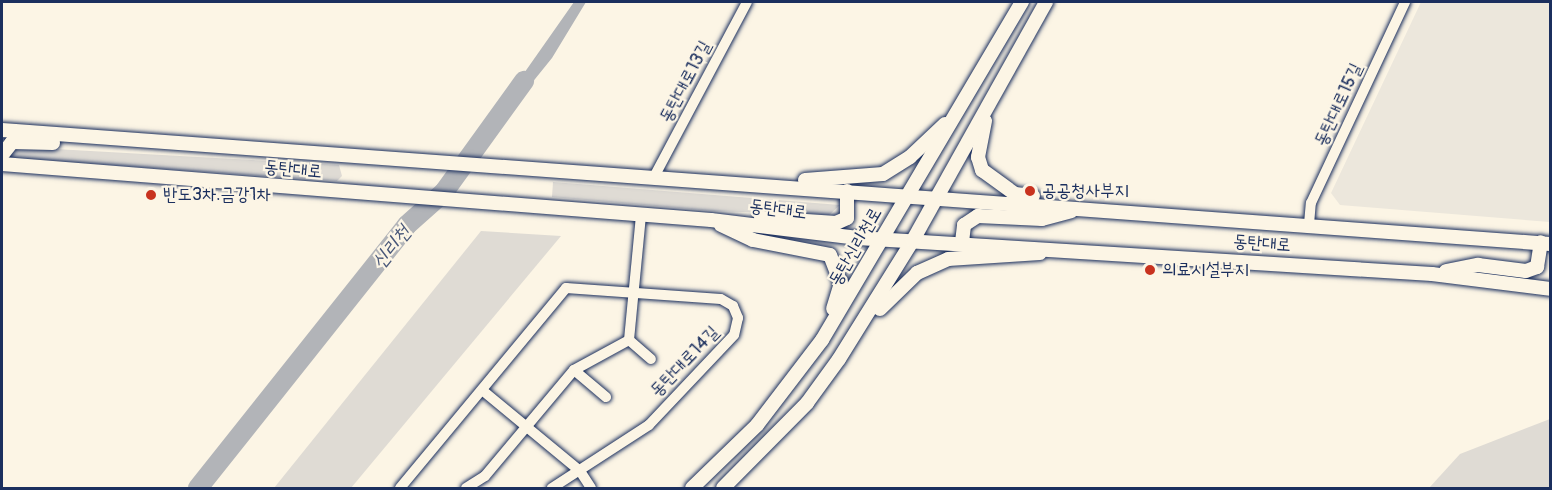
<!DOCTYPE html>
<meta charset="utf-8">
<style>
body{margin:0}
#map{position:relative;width:1552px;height:490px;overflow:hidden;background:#fcf5e5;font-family:Pangolin,"Poor Story",sans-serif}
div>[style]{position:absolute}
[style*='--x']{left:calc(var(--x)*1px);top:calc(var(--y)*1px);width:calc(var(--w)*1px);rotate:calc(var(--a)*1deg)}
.built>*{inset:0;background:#ece7dc}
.green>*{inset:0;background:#dfdbd4}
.water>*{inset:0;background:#b2b4b8}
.pier>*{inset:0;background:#fcf5e5}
.river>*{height:20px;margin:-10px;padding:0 10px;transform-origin:10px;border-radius:10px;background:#b2b4b8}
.roads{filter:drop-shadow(0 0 2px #1b2f5e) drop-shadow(0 0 2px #1b2f5e)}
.minor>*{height:10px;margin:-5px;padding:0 5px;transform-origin:5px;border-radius:5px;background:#fcf5e5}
.major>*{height:14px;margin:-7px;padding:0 7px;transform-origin:7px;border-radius:7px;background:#fcf5e5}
.dots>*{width:16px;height:16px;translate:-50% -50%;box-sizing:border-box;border:3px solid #fcf5e5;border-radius:50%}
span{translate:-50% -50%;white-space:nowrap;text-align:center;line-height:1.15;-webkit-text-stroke:4.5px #fcf5e5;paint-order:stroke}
.street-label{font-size:18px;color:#1b2f5e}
.poi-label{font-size:18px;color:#1b2f5e}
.left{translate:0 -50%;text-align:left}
.water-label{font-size:20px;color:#485779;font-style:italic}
.frame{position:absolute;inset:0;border:3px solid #1b2f5e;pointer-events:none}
</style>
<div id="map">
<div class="built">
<i style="clip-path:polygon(1421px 2px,1550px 2px,1550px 222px,1340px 205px,1331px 193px)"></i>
</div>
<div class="green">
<i style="clip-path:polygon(19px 147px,339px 165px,342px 176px,337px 181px,6px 158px)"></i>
<i style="clip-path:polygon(553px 182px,840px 205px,829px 215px,714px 211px,552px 197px)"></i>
<i style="clip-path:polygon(481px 231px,561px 236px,351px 488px,274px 488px)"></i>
<i style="clip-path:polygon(1550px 419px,1550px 488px,1429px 488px,1460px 454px)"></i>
</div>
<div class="water">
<i style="clip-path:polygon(574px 2px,586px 2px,552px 58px,510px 110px,470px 183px,460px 180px,503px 103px)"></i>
</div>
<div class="pier">
<i style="clip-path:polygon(481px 137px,498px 138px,472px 185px,458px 183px)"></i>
</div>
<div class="river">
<i style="--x:198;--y:488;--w:336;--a:-51.5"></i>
<i style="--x:407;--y:225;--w:50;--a:-41.7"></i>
<i style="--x:444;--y:192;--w:137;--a:-54.2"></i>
</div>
<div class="roads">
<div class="minor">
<i style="--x:654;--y:177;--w:198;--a:-62"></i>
<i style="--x:1309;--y:224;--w:21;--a:-85"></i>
<i style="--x:1311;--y:203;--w:222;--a:-64.9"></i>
<i style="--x:629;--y:340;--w:29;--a:41"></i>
<i style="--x:574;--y:370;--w:42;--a:40.2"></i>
<i style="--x:482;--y:390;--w:127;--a:39.6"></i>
<i style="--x:580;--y:471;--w:20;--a:57"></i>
<i style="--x:400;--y:488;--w:260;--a:-50.3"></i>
<i style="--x:566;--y:288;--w:155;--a:4.1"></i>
<i style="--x:721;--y:299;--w:14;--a:30"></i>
<i style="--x:733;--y:306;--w:13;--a:67"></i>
<i style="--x:738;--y:318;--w:17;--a:103"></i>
<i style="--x:734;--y:335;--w:124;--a:133.4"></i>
<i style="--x:649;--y:425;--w:116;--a:147"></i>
<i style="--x:466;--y:488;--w:22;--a:-32"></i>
<i style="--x:485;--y:476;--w:138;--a:-50"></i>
<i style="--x:574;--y:370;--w:63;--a:-28.6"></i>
<i style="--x:629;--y:340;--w:126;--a:-84.5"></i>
</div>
<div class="major">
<i style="--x:985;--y:121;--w:37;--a:101"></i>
<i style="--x:978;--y:157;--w:14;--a:73"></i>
<i style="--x:982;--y:170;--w:41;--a:36"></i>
<i style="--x:1015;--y:194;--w:18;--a:6"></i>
<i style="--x:2;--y:130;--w:1552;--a:4.21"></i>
<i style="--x:2;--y:155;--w:16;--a:-52"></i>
<i style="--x:12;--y:142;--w:41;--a:1.4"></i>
<i style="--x:2;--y:164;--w:711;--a:4.52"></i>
<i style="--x:711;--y:220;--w:148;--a:7"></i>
<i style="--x:858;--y:238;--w:575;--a:3.59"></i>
<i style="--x:1432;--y:274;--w:119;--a:7.2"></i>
<i style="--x:805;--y:180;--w:78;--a:-4.4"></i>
<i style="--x:883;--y:174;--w:32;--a:-32"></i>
<i style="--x:910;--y:157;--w:48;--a:-43.3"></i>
<i style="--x:761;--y:218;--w:75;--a:3.8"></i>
<i style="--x:836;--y:223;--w:12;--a:-24"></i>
<i style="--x:847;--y:218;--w:27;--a:-90"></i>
<i style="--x:721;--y:225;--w:35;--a:25"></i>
<i style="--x:753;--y:240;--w:78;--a:11"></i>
<i style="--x:830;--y:255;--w:30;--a:69"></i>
<i style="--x:841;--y:283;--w:27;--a:107"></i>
<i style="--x:962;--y:242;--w:17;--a:-83"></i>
<i style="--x:964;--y:225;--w:17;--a:-33"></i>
<i style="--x:978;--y:216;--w:64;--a:2.7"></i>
<i style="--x:1042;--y:219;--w:30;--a:-15"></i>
<i style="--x:1446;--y:271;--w:33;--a:-11"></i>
<i style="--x:1478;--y:265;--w:48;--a:7.1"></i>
<i style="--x:1526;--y:271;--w:12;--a:-20"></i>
<i style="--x:1537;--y:267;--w:25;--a:-81"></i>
<i style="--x:880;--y:309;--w:52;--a:-44.2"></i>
<i style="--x:917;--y:273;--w:34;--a:-24"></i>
<i style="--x:948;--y:259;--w:92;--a:-3.7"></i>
<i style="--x:692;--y:488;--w:91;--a:-44.1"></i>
<i style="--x:757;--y:425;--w:107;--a:-52.6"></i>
<i style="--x:822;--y:340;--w:393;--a:-59.4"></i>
<i style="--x:723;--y:488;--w:120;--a:-45.3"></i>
<i style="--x:807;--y:403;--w:54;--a:-54"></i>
<i style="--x:839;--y:359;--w:140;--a:-58.1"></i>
<i style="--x:913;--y:240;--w:273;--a:-60.8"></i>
</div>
</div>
<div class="dots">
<i style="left:1030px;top:191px;background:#c8321e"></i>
<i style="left:151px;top:195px;background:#c8321e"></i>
<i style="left:1150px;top:270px;background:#c8321e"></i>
</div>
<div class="street-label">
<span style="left:686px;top:82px;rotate:-62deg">동탄대로13길</span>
<span style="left:1339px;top:105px;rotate:-65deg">동탄대로15길</span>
<span style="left:293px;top:170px;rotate:5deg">동탄대로</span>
<span style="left:778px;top:210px;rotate:7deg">동탄대로</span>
<span style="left:1262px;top:244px;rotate:4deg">동탄대로</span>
<span style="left:856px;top:247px;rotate:-60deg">동탄신리천로</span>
<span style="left:685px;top:362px;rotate:-46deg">동탄대로14길</span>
</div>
<div class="poi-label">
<span class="left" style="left:1042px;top:191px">공공청사부지</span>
<span class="left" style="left:163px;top:195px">반도3차.금강1차</span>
<span class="left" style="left:1162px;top:270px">의료시설부지</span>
</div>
<div class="water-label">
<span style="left:391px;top:247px;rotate:-51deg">신리천</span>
</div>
<div class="frame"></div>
</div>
